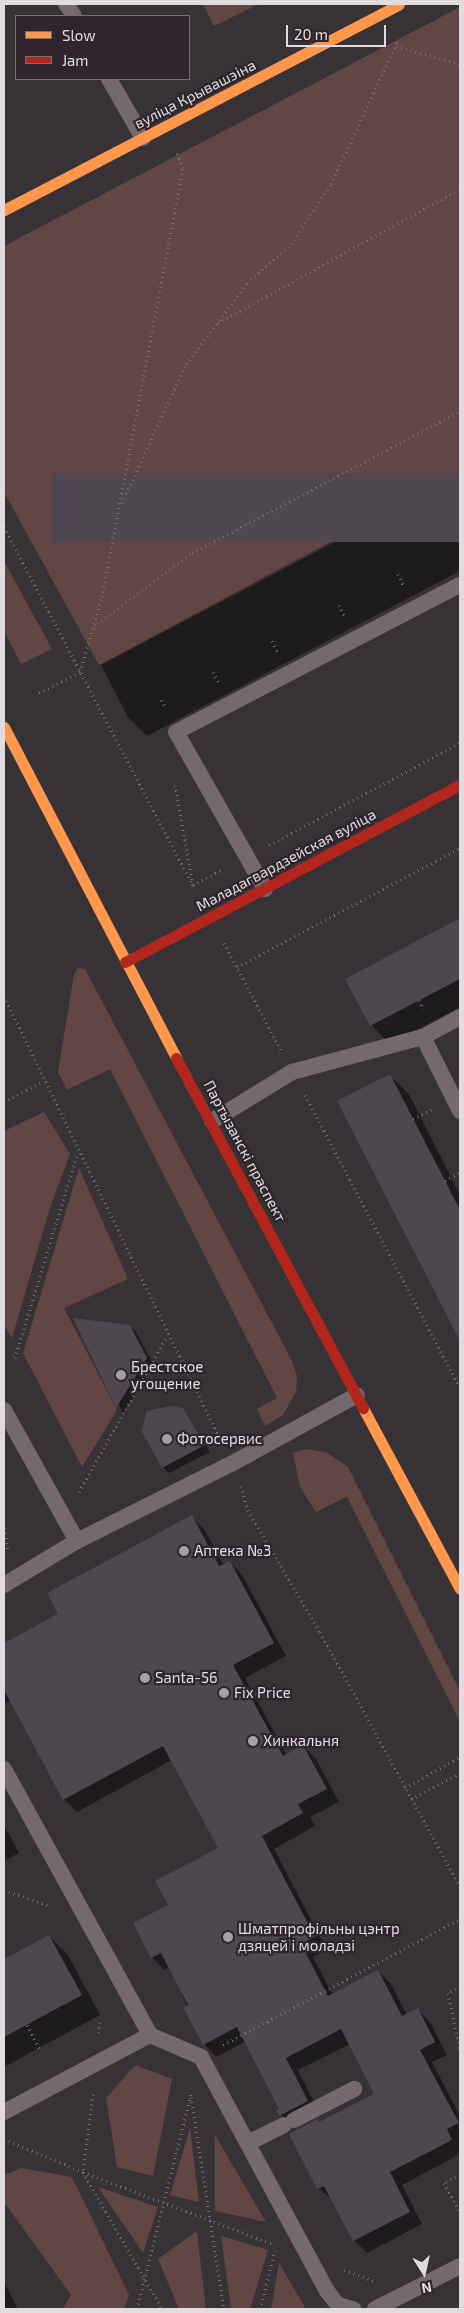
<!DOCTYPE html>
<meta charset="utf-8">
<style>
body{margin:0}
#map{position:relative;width:464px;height:2313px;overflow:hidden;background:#373235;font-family:"Exo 2",sans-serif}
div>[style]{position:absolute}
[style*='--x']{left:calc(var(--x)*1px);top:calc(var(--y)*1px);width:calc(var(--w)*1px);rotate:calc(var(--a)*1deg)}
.green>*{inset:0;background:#614643}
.shadow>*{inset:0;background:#0007}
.building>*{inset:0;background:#4e474f;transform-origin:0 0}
.path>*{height:3px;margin-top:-1.5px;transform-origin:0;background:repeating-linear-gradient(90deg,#766e70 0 1px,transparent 0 5px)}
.lane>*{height:16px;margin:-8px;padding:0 8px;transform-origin:8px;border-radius:8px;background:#76696c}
.slow>*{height:11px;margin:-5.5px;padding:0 5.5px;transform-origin:5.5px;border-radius:5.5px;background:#ff974d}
.jam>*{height:11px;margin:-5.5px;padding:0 5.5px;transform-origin:5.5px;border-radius:5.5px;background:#b3261e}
.dots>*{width:14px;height:14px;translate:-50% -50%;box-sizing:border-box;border:2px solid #2f252c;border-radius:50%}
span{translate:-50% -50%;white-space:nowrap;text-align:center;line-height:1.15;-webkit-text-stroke:4.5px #2f252c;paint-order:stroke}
.street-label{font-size:15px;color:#e2dbdf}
.poi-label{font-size:15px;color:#e2dbdf}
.left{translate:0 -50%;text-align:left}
.frame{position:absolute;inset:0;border:5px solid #e2dbdf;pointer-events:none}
.legend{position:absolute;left:15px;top:15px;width:175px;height:65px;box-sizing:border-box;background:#2f252c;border:1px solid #776e74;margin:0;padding:6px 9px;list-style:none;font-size:15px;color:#e2dbdf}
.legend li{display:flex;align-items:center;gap:10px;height:25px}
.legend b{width:25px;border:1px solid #776e74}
.north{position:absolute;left:399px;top:2248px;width:50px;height:50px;-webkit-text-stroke:4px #2f252c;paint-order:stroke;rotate:170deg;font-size:14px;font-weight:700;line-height:20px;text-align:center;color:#e2dbdf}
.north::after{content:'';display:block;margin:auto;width:18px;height:22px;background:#e2dbdf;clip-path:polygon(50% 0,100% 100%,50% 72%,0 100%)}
.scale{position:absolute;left:286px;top:25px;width:100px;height:22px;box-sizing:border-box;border:2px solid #e2dbdf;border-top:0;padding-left:6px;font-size:15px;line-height:18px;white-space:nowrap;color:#e2dbdf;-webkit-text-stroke:4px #2f252c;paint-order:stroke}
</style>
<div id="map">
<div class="green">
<i style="clip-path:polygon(203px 4px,259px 4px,214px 26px)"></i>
<i style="clip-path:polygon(460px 7px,460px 473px,99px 665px,4px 492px,4px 246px)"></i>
<i style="clip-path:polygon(4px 561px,52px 649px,21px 664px,4px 631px)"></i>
<i style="clip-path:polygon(78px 968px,85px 969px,291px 1359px,297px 1376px,296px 1392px,283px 1415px,265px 1426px,257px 1409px,277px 1398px,110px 1069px,67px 1090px,58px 1072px,74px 974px)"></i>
<i style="clip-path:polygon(44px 1112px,70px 1154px,50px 1208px,12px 1338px,4px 1325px,4px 1131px)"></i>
<i style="clip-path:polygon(79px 1168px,128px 1279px,64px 1308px,117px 1410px,82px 1467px,23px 1353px)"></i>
<i style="clip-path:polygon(306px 1449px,326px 1452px,348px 1467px,460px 1691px,460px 1722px,347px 1497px,316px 1512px,300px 1487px,293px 1453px)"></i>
<i style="clip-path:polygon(135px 2065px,172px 2079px,153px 2176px,117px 2167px,106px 2098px)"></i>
<i style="clip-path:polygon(190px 2128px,199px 2202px,170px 2195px)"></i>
<i style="clip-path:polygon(215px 2135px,266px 2222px,215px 2211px)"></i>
<i style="clip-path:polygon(21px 2168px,72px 2177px,129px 2295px,124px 2309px,63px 2309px,71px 2295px,4px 2202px,4px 2175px)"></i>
<i style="clip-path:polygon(98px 2187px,158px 2207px,143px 2253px)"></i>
<i style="clip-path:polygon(197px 2231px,206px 2309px,179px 2309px,158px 2259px)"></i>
<i style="clip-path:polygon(221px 2236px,268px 2250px,250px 2309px,231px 2309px)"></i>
<i style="clip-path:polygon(279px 2263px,306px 2309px,271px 2309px)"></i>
</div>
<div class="shadow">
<i style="clip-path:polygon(460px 476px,460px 571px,147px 736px,128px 717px,101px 665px)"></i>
<i style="clip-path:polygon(460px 920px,460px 1007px,390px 1044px,371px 1025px,346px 979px)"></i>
<i style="clip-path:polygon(390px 1076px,409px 1094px,460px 1195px,460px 1339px,338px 1102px)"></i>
<i style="clip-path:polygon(75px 1320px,130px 1326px,136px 1332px,153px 1364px,123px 1413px)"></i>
<i style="clip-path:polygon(183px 1409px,210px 1452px,169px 1473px,163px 1467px)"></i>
<i style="clip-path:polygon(191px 1517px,204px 1529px,224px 1566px,230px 1562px,242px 1575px,286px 1656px,245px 1678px,287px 1756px,303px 1746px,316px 1759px,339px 1802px,310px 1817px,315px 1826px,274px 1849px,327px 1950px,313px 1957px,333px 1995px,378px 1971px,391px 1984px,407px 2015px,417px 2009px,430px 2022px,447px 2055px,432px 2062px,460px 2116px,460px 2154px,402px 2185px,422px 2224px,367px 2253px,354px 2240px,333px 2200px,318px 2188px,320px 2123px,376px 2095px,350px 2044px,298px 2070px,320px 2114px,293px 2128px,278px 2111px,281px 2109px,246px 2041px,216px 2057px,204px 2044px,170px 1967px,164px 1970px,152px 1957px,220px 1849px,172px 1760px,77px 1812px,64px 1799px,11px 1701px,4px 1704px,4px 1645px,60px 1615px)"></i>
<i style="clip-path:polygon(4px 1825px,19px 1853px,4px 1861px)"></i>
<i style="clip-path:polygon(49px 1936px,68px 1955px,100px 2015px,4px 2067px,4px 1961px)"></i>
<i style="clip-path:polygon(4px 2282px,18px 2309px,4px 2309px)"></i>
</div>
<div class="building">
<i style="left:460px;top:473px;width:69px;height:409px;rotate:90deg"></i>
<i style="clip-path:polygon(460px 918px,460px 979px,370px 1026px,345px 979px)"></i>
<i style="clip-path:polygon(390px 1074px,460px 1210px,460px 1341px,337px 1101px)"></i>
<i style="clip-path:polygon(73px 1318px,130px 1325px,147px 1358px,116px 1408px)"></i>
<i style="clip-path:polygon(170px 1406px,183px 1408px,205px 1445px,162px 1468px,142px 1432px,146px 1411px)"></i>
<i style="clip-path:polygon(192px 1515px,219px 1566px,230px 1561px,274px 1643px,233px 1665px,283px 1756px,303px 1745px,327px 1789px,298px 1804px,303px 1813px,262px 1836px,315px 1937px,301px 1944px,328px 1996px,378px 1970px,402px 2016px,418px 2008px,435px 2042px,420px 2050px,459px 2123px,447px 2129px,452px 2140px,390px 2172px,410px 2212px,353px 2241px,324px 2186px,317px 2189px,289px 2134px,318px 2119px,319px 2122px,374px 2094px,341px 2029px,286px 2058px,308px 2101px,279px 2116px,276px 2110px,279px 2109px,237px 2027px,203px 2045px,183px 2007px,188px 2005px,161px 1953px,151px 1958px,133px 1923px,168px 1905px,155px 1881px,218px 1848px,163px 1746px,63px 1800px,4px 1690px,4px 1643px,58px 1614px,47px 1593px)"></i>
<i style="clip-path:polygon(49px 1935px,82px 1995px,4px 2037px,4px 1959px)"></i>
</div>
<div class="path">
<i style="--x:396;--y:46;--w:66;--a:15.7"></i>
<i style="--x:218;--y:323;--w:277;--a:-29"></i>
<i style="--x:122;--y:503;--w:153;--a:-65.3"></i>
<i style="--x:186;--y:364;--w:101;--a:-53"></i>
<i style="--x:247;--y:283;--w:59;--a:-41.6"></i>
<i style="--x:291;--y:244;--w:72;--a:-56.3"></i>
<i style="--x:331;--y:184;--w:159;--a:-65"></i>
<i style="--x:4;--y:527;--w:409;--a:62.2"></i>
<i style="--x:398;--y:574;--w:12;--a:66"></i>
<i style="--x:339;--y:605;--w:13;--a:61"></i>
<i style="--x:94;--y:627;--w:123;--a:-37.1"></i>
<i style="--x:192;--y:553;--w:303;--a:-27.9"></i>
<i style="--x:272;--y:641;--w:13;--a:61"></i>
<i style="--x:213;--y:672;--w:12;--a:59"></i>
<i style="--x:39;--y:693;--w:46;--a:-27.1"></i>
<i style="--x:80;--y:672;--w:78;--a:-73.7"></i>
<i style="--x:102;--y:597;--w:437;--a:-79.3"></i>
<i style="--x:183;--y:168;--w:16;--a:-112"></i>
<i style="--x:161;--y:700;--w:9;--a:58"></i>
<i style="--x:175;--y:785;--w:102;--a:79.8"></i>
<i style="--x:193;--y:885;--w:34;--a:-28"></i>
<i style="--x:269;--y:845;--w:217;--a:-28.1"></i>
<i style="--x:224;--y:943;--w:121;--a:62"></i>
<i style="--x:237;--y:967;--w:253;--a:-28.1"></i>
<i style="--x:4;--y:996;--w:496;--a:64"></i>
<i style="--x:419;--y:1000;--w:10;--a:66"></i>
<i style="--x:305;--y:1095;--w:331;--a:62.1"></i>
<i style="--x:4;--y:1102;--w:44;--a:-28.3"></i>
<i style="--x:413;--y:1119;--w:22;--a:-27"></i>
<i style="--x:445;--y:1181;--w:17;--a:-31"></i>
<i style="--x:15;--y:1358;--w:215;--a:-73"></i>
<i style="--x:241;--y:1486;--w:25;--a:74"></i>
<i style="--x:248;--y:1510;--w:142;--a:59.5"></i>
<i style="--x:320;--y:1632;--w:291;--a:61.2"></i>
<i style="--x:79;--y:1492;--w:179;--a:-60.6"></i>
<i style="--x:4;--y:1523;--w:30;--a:82"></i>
<i style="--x:405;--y:1788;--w:63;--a:-29.4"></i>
<i style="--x:411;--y:1799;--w:55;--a:-28"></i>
<i style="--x:4;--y:1890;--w:46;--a:18.8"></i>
<i style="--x:460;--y:1986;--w:14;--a:150"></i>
<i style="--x:448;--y:1993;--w:58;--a:78.1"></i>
<i style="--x:27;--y:2025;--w:30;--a:62"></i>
<i style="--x:99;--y:2033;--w:13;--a:-86"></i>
<i style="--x:223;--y:2045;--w:268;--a:-28"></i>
<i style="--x:93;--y:2094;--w:79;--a:97.3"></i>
<i style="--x:83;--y:2172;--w:203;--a:20.8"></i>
<i style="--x:191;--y:2097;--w:215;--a:81.2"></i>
<i style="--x:4;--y:2139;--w:86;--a:22.7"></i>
<i style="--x:83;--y:2172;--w:158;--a:60"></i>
<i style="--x:460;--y:2174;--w:18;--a:151"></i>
<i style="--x:444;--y:2183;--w:33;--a:61"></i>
<i style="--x:344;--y:2270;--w:32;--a:20"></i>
<i style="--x:137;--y:2309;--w:222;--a:-75.9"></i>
<i style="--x:260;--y:2309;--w:60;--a:-75.5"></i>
</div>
<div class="lane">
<i style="--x:66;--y:4;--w:14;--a:56"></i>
<i style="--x:109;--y:79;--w:68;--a:60"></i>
<i style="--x:265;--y:889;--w:180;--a:-119.5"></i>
<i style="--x:176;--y:732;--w:320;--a:-27.4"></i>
<i style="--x:423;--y:1037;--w:83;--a:63.4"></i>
<i style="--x:212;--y:1121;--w:94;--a:-31.5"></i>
<i style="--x:292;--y:1072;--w:136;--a:-15"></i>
<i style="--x:423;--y:1037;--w:42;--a:-28.4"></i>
<i style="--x:4;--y:1410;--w:150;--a:60.9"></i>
<i style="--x:4;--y:1585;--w:85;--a:-31.1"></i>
<i style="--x:77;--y:1541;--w:174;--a:-26.6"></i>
<i style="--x:233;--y:1463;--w:141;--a:-28.7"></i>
<i style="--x:4;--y:1769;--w:303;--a:61.2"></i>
<i style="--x:150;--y:2035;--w:165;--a:152.2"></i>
<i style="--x:150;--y:2035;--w:56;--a:23.3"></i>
<i style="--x:201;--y:2057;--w:266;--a:61.7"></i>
<i style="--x:327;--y:2291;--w:18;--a:52"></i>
<i style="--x:338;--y:2305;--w:16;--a:15"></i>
<i style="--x:294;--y:2120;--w:68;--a:-27.3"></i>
<i style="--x:248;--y:2143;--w:40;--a:-26.6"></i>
<i style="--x:375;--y:2309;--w:95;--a:-26.8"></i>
</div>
<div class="slow">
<i style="--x:4;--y:210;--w:445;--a:-27.5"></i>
<i style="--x:4;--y:727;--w:373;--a:62.5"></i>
<i style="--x:363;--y:1408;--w:205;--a:61.8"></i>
</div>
<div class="jam">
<i style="--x:125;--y:962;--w:379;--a:-27.9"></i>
<i style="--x:176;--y:1058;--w:397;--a:61.9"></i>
</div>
<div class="dots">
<i style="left:121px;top:1375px;background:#a6a0a4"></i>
<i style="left:167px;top:1439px;background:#a6a0a4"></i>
<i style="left:184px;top:1551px;background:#a6a0a4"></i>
<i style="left:145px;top:1678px;background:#a6a0a4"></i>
<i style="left:224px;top:1693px;background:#a6a0a4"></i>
<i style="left:253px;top:1741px;background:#a6a0a4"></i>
<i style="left:228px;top:1937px;background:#a6a0a4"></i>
</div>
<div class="street-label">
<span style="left:195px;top:94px;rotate:-27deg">вуліца Крывашэіна</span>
<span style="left:286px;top:860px;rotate:-28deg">Маладагвардзейская вуліца</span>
<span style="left:245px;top:1151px;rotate:62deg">Партызанскі праспект</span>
</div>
<div class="poi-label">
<span class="left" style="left:131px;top:1375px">Брестское<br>угощение</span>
<span class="left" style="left:177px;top:1439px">Фотосервис</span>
<span class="left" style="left:194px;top:1551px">Аптека №3</span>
<span class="left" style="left:155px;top:1678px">Santa-56</span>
<span class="left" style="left:234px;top:1693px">Fix Price</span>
<span class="left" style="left:263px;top:1741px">Хинкальня</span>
<span class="left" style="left:238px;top:1937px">Шматпрофільны цэнтр<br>дзяцей і моладзі</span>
</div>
<div class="frame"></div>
<ul class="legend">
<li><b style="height:6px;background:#ff974d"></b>Slow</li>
<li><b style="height:6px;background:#b3261e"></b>Jam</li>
</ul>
<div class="north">N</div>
<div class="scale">20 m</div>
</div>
